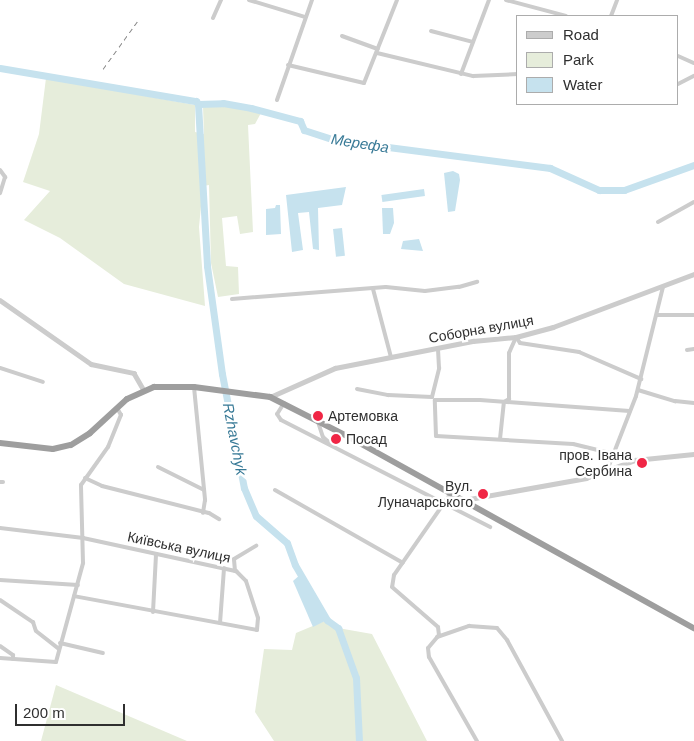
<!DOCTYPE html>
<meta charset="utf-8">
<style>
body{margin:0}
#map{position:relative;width:694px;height:741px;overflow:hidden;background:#fff;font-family:Arial,sans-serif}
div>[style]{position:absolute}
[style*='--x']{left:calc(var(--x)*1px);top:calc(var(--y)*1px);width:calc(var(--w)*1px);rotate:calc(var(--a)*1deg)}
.green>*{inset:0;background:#e6eddb}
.water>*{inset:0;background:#c6e2ee;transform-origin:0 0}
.river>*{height:7px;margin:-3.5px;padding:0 3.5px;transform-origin:3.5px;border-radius:3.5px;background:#c6e2ee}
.minor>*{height:4px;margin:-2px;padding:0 2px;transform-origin:2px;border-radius:2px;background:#ccc}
.tertiary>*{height:4.5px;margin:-2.25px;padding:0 2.25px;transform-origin:2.25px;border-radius:2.25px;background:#ccc}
.trunk>*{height:6px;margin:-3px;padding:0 3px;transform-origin:3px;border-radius:3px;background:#9e9e9e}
.rail>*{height:1px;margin-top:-0.5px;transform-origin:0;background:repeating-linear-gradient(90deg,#848484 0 5px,transparent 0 9px)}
.dots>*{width:14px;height:14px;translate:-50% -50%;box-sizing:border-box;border:2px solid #fff;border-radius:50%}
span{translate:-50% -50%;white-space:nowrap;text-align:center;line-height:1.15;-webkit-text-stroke:5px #fff;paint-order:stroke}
.street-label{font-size:14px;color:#2f2f2f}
.poi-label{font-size:14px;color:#2f2f2f}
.left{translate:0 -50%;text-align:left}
.right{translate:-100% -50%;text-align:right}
.water-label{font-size:15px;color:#377996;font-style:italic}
.legend{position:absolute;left:516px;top:15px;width:162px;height:90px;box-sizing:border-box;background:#fff;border:1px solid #acacac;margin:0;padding:6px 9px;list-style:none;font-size:15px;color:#2f2f2f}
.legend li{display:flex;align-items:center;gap:10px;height:25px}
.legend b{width:25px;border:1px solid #acacac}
.scale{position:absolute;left:15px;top:704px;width:110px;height:22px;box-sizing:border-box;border:2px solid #2f2f2f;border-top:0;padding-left:6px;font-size:15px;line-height:18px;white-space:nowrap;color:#2f2f2f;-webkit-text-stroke:4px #fff;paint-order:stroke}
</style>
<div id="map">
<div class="green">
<i style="clip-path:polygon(46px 78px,195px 105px,195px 132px,204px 134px,203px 107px,209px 103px,261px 113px,255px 124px,248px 125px,253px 232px,240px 234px,237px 216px,222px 218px,226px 266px,238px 267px,239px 294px,218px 297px,211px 263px,209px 185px,203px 186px,199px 227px,205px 306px,124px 284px,60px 238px,24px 220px,50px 191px,23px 182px,39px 134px)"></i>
<i style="clip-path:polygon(327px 620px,338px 628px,372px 634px,427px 741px,274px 741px,255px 712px,264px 649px,292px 650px,296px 633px)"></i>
<i style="clip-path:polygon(56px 685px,187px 741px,41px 741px)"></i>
</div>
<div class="water">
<i style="clip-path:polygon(453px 171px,459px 174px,460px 180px,455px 211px,448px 212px,444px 173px)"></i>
<i style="clip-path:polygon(346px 187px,342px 205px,318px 208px,319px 250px,313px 249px,309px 212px,298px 213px,303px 250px,292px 252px,286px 195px)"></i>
<i style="left:424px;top:189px;width:7px;height:43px;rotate:82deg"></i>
<i style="clip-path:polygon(276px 205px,280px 205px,281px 234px,266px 235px,266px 209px,275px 208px)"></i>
<i style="clip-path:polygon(382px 208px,393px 208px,394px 223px,390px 234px,383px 234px)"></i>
<i style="left:342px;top:228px;width:28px;height:9px;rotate:84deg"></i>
<i style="clip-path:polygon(419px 239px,423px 251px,401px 249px,403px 241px)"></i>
<i style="clip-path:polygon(301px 574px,327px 620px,313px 627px,293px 581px)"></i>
</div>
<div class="river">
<i style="--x:0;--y:68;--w:199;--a:9.6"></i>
<i style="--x:196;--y:101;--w:4;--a:56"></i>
<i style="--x:198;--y:104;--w:25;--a:-2"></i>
<i style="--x:223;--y:103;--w:28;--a:10"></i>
<i style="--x:251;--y:108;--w:51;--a:14.9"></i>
<i style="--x:300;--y:121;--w:10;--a:66"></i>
<i style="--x:304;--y:130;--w:32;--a:18"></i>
<i style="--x:334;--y:140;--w:218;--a:7.4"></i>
<i style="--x:550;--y:168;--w:54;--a:24.2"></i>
<i style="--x:599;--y:190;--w:25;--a:0"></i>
<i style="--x:624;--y:190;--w:74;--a:-19.7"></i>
<i style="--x:198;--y:104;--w:162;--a:86.8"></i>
<i style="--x:207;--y:266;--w:109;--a:82.1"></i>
<i style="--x:222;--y:374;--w:116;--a:79.1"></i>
<i style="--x:244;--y:488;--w:30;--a:67"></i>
<i style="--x:256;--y:516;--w:41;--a:41.1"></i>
<i style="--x:287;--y:543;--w:23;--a:70"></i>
<i style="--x:295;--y:565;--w:64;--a:59.8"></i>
<i style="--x:327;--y:620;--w:14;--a:36"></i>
<i style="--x:338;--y:628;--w:53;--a:70.2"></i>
<i style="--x:356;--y:678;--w:63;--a:87.3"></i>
</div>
<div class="minor">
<i style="--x:249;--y:0;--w:59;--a:16.9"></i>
<i style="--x:506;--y:0;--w:62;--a:14.9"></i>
<i style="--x:611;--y:16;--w:17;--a:-69"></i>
<i style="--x:213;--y:18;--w:20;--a:-66"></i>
<i style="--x:431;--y:31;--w:43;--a:14.7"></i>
<i style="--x:342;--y:36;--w:38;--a:20"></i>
<i style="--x:377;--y:53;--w:99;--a:13.5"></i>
<i style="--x:473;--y:76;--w:45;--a:-2.5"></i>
<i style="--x:678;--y:56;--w:17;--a:24"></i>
<i style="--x:288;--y:65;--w:78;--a:13.3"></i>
<i style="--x:364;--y:83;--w:89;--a:-68.3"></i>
<i style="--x:461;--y:74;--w:79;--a:-69.3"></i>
<i style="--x:678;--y:84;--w:18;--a:-27"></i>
<i style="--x:277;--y:100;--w:106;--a:-70.7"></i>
<i style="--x:0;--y:170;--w:9;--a:54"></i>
<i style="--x:5;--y:177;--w:17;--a:107"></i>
<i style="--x:658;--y:222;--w:41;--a:-29.1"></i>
<i style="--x:373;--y:289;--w:70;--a:75.2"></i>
<i style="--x:232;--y:299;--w:154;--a:-4.5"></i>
<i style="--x:386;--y:287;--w:39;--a:6"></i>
<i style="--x:425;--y:291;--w:34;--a:-7"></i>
<i style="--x:459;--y:287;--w:19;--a:-16"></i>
<i style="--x:657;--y:315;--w:37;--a:0"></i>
<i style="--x:687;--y:350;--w:7;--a:-8"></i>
<i style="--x:0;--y:368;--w:45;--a:18"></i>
<i style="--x:194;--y:387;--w:114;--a:84.4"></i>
<i style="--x:205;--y:500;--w:13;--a:99"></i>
<i style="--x:357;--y:389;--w:32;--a:11"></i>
<i style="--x:388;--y:395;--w:44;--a:2.6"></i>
<i style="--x:432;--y:397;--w:30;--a:-76"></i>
<i style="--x:439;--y:368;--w:20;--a:-93"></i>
<i style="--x:638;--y:390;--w:39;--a:17"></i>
<i style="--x:675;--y:401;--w:19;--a:6"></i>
<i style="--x:284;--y:403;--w:13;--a:122"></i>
<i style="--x:277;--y:414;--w:7;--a:56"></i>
<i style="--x:281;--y:420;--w:235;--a:27.1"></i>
<i style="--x:318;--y:422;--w:16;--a:72"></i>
<i style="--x:323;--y:437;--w:9;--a:41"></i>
<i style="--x:500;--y:439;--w:37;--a:-84"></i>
<i style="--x:504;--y:402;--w:6;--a:-31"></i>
<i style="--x:509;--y:399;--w:46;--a:-90"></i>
<i style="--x:509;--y:353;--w:17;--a:-66"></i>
<i style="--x:516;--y:337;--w:7;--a:56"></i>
<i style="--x:520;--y:343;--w:60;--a:8.7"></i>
<i style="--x:579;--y:352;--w:68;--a:23.5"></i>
<i style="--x:614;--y:454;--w:42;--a:-166.3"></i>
<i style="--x:573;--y:444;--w:137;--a:-176.7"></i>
<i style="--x:436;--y:436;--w:36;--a:-92"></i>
<i style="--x:435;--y:400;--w:45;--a:0"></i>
<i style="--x:480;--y:400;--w:150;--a:4.2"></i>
<i style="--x:158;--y:467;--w:51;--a:26.6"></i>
<i style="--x:608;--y:468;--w:77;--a:-68.7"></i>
<i style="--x:636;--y:396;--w:112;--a:-76.1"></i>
<i style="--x:85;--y:478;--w:19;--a:25"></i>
<i style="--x:102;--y:486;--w:110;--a:14.2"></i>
<i style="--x:209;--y:513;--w:12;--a:31"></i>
<i style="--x:0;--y:482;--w:3;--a:0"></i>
<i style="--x:275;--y:490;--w:147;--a:29.7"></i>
<i style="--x:451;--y:493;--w:100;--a:124.8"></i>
<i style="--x:394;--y:575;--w:12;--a:99"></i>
<i style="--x:392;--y:587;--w:61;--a:41"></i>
<i style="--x:438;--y:627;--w:8;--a:83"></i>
<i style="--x:439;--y:635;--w:17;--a:130"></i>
<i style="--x:428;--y:648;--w:9;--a:84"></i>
<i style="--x:429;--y:657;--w:97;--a:60.3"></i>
<i style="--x:0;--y:528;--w:84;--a:6.9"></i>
<i style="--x:83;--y:538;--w:157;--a:12.2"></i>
<i style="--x:236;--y:571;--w:14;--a:45"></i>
<i style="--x:246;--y:581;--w:39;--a:72"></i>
<i style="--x:258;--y:618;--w:12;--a:95"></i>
<i style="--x:257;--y:630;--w:186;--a:-169.5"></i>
<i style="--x:235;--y:571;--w:12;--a:-95"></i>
<i style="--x:234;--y:559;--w:26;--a:-31"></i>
<i style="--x:0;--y:580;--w:78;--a:3.7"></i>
<i style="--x:0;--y:600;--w:40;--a:34"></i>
<i style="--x:33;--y:622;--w:9;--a:72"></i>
<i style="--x:36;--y:631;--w:29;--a:38"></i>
<i style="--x:153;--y:612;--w:58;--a:-87"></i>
<i style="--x:220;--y:623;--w:55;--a:-85.8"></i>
<i style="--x:437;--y:637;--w:34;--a:-19"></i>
<i style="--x:469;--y:626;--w:28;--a:4"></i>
<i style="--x:497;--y:628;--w:16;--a:50"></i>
<i style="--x:507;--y:640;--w:115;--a:61.4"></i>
<i style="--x:60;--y:643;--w:44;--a:13.1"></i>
<i style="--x:0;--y:646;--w:16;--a:35"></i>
<i style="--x:13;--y:655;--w:4;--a:90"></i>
<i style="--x:0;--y:658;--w:56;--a:4.1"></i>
<i style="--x:56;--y:662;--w:103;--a:-74.7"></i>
<i style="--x:83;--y:563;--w:78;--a:-91.5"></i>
<i style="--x:81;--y:485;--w:47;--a:-54.6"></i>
<i style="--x:108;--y:447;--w:35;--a:-68"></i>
<i style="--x:121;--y:415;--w:8;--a:-120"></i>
</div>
<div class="tertiary">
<i style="--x:0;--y:300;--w:111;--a:35.1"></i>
<i style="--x:91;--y:364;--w:44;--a:11.8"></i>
<i style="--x:134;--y:373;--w:20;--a:60"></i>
<i style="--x:270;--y:397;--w:71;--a:-24"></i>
<i style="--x:335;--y:368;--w:141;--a:-11.1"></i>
<i style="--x:473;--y:341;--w:43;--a:-5.3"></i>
<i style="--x:516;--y:337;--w:38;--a:-15"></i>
<i style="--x:553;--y:327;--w:151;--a:-20.6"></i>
<i style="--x:464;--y:500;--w:124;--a:-10.2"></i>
<i style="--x:586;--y:478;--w:52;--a:-20.2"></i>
<i style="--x:635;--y:460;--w:59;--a:-5.8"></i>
</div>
<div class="trunk">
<i style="--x:0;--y:443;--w:53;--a:6.5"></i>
<i style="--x:53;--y:449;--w:18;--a:-13"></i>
<i style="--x:71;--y:445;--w:22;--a:-32"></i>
<i style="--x:90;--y:433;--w:50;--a:-42.6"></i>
<i style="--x:127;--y:399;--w:30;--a:-24"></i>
<i style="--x:154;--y:387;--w:40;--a:0"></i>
<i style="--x:194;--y:387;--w:77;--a:7.5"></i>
<i style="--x:270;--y:397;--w:86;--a:26.9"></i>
<i style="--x:347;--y:436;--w:397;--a:29"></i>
</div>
<div class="rail">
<i style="--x:103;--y:69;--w:62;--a:-54.2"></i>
</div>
<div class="dots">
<i style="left:318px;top:416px;background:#f02645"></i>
<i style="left:336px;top:439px;background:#f02645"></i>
<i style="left:642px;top:463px;background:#f02645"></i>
<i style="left:483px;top:494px;background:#f02645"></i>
</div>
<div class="street-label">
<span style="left:481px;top:329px;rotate:-10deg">Соборна вулиця</span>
<span style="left:179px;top:547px;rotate:12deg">Київська вулиця</span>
</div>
<div class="poi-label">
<span class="left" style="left:328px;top:416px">Артемовка</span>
<span class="left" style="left:346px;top:439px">Посад</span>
<span class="right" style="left:632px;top:463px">пров. Івана<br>Сербина</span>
<span class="right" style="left:473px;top:494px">Вул.<br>Луначарського</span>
</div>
<div class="water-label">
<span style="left:360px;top:143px;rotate:9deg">Мерефа</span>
<span style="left:235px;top:439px;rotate:79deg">Rzhavchyk</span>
</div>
<ul class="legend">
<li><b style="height:6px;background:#ccc"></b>Road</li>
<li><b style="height:14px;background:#e6eddb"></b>Park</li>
<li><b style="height:14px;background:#c6e2ee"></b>Water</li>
</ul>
<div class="scale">200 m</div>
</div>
